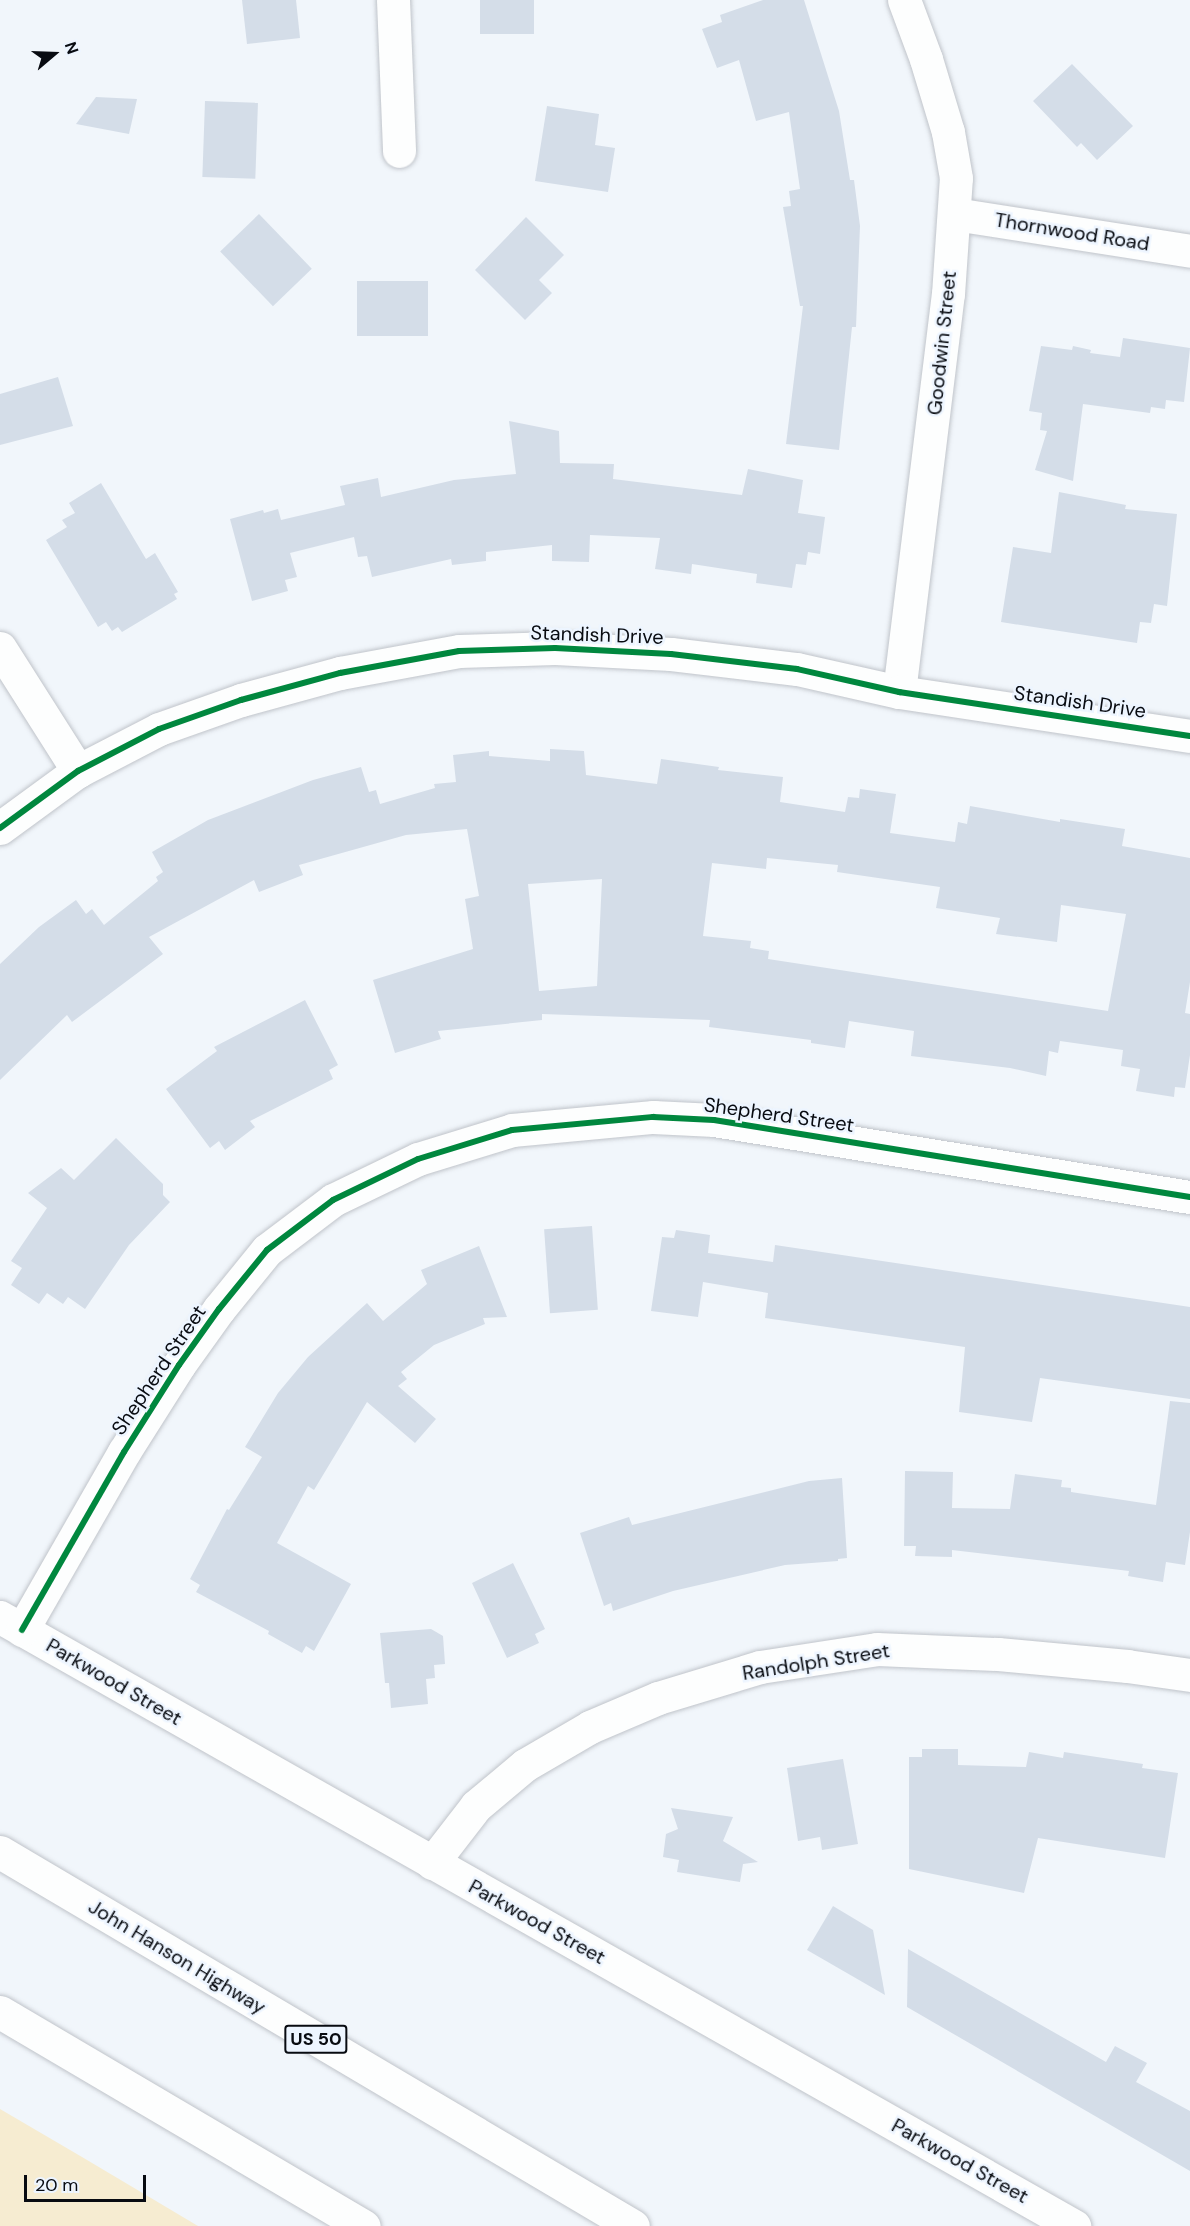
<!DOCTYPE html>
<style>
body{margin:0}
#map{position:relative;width:1190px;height:2226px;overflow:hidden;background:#f1f6fb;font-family:"DM Sans",sans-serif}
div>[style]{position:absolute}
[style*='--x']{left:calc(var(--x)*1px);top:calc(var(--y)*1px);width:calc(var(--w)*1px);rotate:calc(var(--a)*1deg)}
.green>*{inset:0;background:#f6ecd1}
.building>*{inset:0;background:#d4dde8;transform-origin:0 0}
.roads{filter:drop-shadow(0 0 2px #c0c4ca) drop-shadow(0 0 2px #c0c4ca)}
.minor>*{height:33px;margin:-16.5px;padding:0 16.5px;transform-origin:16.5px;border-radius:16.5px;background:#fdfefe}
.highway>*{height:33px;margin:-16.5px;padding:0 16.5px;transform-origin:16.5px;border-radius:16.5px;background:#fdfefe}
.cycleway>*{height:6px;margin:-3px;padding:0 3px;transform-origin:3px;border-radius:3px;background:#00873e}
span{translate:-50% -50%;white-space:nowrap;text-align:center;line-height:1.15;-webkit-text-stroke:5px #edf5ff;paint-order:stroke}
.shield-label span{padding:2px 4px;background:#edf5ff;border:2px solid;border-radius:4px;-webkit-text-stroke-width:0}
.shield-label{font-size:18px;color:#080b11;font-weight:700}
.street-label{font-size:20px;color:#080b11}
.north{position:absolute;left:24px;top:24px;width:60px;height:60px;-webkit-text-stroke:4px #edf5ff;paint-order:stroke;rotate:71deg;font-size:16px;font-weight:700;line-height:24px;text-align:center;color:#080b11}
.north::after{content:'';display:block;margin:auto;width:21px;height:27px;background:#080b11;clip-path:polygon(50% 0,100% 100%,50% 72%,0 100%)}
.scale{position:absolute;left:24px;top:2175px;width:122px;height:27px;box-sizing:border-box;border:3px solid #080b11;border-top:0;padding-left:8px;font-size:18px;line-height:21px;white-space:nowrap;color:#080b11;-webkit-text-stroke:4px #edf5ff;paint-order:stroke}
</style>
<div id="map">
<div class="green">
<i style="clip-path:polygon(0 2109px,82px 2157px,198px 2226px,0 2226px)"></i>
</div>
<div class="building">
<i style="clip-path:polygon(242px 0,296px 0,300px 38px,247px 44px)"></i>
<i style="left:480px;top:0;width:54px;height:34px"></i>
<i style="clip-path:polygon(763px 0,804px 0,839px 111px,850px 180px,854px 180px,860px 226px,856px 327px,852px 327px,839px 450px,786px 444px,803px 306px,800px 306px,783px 207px,791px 206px,789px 191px,800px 189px,789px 112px,756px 121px,739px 60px,717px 68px,702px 29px,722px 22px,720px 15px)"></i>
<i style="clip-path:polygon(1072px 64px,1133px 126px,1097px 160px,1081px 143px,1077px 147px,1033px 101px)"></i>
<i style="clip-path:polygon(96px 97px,137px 99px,129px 134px,76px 124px)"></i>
<i style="left:205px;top:101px;width:53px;height:76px;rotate:2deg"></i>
<i style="clip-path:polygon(547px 106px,599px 114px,595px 145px,615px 148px,608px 192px,535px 181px)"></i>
<i style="left:259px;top:214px;width:76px;height:54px;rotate:46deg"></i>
<i style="clip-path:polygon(526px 217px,564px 255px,539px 280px,552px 293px,525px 320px,475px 270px)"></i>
<i style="left:357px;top:281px;width:71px;height:55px"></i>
<i style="clip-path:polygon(1123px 338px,1190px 348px,1184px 402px,1166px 400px,1165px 409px,1151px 407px,1150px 413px,1083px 404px,1073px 481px,1035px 470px,1047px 431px,1040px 430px,1042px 413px,1029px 411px,1041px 346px,1072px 350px,1073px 346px,1091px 350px,1090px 353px,1120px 357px)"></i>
<i style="clip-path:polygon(58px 377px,73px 426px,0 445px,0 394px)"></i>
<i style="clip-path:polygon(509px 421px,559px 431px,560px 463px,614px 464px,613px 479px,742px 495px,748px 469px,803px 480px,798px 513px,825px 517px,820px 554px,808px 552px,806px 565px,796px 564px,792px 588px,756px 583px,757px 574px,692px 564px,691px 574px,655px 569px,660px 538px,590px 535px,589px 562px,552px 561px,552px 545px,486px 552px,486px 561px,452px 565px,451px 559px,372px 577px,367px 556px,358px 557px,354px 537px,290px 553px,297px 577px,285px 580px,288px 591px,252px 601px,230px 519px,263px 510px,264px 513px,278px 509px,281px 520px,345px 505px,340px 486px,378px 478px,381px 497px,454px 480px,516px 474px)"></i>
<i style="clip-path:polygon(101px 483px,146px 559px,155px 553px,178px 592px,174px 594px,177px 599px,122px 632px,118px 627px,112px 631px,106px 622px,98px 627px,46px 540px,67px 527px,62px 520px,75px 513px,69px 503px)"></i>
<i style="clip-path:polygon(1059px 492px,1126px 505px,1125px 509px,1177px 514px,1167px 606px,1154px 604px,1151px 623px,1140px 622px,1137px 643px,1001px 622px,1013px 547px,1051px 553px)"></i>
<i style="clip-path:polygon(evenodd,550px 749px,584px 751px,586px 775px,657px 784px,661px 759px,719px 767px,718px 770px,783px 777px,780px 802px,845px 812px,848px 797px,859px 798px,860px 789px,896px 794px,890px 833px,955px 842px,958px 822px,967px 824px,970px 806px,1060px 822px,1060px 819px,1125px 829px,1122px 846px,1190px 858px,1190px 982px,1185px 1013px,1190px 1014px,1190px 1055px,1185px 1088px,1175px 1087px,1174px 1097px,1136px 1091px,1140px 1069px,1121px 1066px,1123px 1050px,1060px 1041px,1058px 1053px,1049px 1051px,1046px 1076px,1010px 1068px,911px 1056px,914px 1031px,849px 1021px,845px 1048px,811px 1043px,811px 1040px,709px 1027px,710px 1020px,542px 1014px,542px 1020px,438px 1031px,441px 1039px,395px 1053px,373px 980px,473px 949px,465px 899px,479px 896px,467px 829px,406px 835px,299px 865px,303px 875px,259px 892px,254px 880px,149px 937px,163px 954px,72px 1022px,67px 1015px,0 1080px,0 964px,39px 927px,76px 900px,86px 914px,92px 909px,104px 925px,158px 881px,156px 877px,163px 872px,152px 852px,208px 820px,313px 780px,361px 767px,369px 792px,376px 790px,380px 804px,435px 788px,434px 784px,456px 782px,453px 755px,489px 751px,489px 756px,550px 761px,550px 749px,767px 858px,838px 865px,837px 872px,940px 887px,936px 908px,1000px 918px,996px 934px,1057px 942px,1061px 905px,1126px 914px,1108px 1011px,768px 959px,769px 951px,750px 948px,751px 941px,703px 936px,712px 863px,766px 869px,767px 858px,550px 749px,602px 879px,597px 986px,539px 991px,528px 884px,602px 879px)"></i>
<i style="clip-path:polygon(305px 1000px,338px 1065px,329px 1070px,333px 1079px,250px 1121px,255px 1127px,225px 1150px,219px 1141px,210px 1148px,166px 1089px,217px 1051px,214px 1047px)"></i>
<i style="clip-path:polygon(116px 1138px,163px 1184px,163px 1195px,170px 1202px,129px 1245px,85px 1309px,68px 1297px,63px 1304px,47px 1293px,39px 1304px,11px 1285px,22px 1268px,11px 1261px,47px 1208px,28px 1193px,61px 1168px,74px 1180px)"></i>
<i style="left:592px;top:1226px;width:84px;height:48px;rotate:86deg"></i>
<i style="clip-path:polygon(676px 1230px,710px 1235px,708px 1253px,773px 1262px,775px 1245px,1190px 1307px,1190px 1399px,1040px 1378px,1032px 1422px,959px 1412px,965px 1347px,765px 1318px,768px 1293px,703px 1282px,698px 1317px,651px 1311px,662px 1237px,674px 1238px)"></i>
<i style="clip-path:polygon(479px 1246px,507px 1317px,483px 1318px,485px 1324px,434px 1345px,401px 1372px,407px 1379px,398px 1386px,436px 1419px,415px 1443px,367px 1402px,314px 1490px,308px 1486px,277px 1543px,351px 1584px,314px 1651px,306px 1646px,302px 1653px,268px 1634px,269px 1631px,196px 1592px,200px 1585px,190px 1579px,227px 1509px,229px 1510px,262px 1457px,245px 1447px,278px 1393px,308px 1357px,367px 1303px,383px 1321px,427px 1284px,421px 1270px)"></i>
<i style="clip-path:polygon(1170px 1401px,1190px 1403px,1190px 1532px,1185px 1565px,1166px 1562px,1163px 1582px,1128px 1576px,1129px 1571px,952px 1550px,952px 1557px,915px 1556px,916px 1546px,904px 1546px,905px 1471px,953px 1472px,952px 1508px,1010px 1509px,1015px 1474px,1062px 1480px,1061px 1487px,1071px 1488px,1071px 1492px,1156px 1505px)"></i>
<i style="clip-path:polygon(842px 1478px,847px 1558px,838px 1559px,838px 1561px,785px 1565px,673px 1591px,613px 1611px,611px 1603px,604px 1606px,580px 1533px,629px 1517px,632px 1525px,809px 1481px)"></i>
<i style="clip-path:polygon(513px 1563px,545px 1629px,535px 1634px,539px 1643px,507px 1658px,472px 1583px)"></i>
<i style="clip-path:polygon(431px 1629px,443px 1636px,445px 1664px,434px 1665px,435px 1678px,426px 1679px,428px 1704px,391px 1708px,389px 1683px,385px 1683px,380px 1633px)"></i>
<i style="clip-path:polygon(922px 1749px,958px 1749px,958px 1765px,1026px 1767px,1029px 1752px,1063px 1758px,1064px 1752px,1143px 1764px,1142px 1768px,1178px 1773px,1165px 1858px,1038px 1838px,1024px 1893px,909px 1869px,909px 1757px,922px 1757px)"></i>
<i style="clip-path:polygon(843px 1759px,858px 1844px,822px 1850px,820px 1837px,798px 1841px,787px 1768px)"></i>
<i style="clip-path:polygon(671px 1808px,733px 1817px,723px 1841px,758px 1862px,743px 1864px,740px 1882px,677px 1872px,679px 1860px,663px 1857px,666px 1834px,678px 1829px)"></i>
<i style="clip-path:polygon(833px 1906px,873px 1930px,885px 1995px,807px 1950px)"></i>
<i style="clip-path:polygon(908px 1949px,1106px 2062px,1115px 2046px,1147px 2063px,1136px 2082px,1190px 2111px,1190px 2171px,907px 2007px)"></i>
</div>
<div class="roads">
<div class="minor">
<i style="--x:393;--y:0;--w:151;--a:87.7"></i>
<i style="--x:955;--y:214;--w:238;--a:8.9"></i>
<i style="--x:0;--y:648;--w:146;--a:57.6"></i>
<i style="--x:899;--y:692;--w:401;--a:-83"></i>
<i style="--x:948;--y:294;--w:116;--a:-86.1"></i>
<i style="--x:956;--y:178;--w:47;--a:-99.9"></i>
<i style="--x:948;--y:132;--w:76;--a:-106.8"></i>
<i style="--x:926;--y:59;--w:63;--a:-110.4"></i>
<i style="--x:0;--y:828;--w:97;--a:-36.2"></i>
<i style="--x:78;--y:771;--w:91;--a:-27.4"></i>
<i style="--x:159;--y:729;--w:87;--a:-19.5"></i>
<i style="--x:241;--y:700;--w:103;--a:-15.3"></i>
<i style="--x:340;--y:673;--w:121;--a:-10.5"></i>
<i style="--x:459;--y:651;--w:96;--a:-1.8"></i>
<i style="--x:555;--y:648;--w:116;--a:3"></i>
<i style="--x:671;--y:654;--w:127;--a:6.8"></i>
<i style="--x:797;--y:669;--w:105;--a:12.7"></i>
<i style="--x:899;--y:692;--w:294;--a:8.6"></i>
<i style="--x:0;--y:1617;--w:1235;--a:29.55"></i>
<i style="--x:22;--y:1630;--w:205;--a:-60.2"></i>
<i style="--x:124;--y:1452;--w:103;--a:-57.7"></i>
<i style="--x:179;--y:1365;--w:69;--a:-54.5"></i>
<i style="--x:219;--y:1309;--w:76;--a:-50.9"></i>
<i style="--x:267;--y:1250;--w:83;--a:-37.1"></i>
<i style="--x:333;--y:1200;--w:94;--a:-25.8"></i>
<i style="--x:418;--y:1159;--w:98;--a:-17.1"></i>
<i style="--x:512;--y:1130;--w:142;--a:-5.3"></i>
<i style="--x:653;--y:1117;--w:61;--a:2.8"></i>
<i style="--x:714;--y:1120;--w:482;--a:9.2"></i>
<i style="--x:432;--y:1863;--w:72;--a:-52.3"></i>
<i style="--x:476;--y:1806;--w:64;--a:-39.9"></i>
<i style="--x:525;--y:1765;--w:75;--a:-30.3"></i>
<i style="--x:590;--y:1727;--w:74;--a:-23.1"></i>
<i style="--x:658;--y:1698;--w:107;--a:-16.9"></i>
<i style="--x:760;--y:1667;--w:118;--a:-8.7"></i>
<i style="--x:877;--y:1649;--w:121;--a:2.4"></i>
<i style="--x:998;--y:1654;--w:130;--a:5.3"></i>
<i style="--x:1127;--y:1666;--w:64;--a:8.1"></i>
</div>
<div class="highway">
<i style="--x:0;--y:1852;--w:735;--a:30.58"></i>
<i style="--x:0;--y:2012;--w:422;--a:30.5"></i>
</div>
</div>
<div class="cycleway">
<i style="--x:0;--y:828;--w:97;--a:-36.2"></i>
<i style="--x:78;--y:771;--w:91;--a:-27.4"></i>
<i style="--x:159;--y:729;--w:87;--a:-19.5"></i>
<i style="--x:241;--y:700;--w:103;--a:-15.3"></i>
<i style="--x:340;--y:673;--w:121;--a:-10.5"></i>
<i style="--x:459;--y:651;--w:96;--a:-1.8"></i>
<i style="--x:555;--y:648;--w:116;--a:3"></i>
<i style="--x:671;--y:654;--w:127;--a:6.8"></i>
<i style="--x:797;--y:669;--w:105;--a:12.7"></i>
<i style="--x:899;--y:692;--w:294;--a:8.6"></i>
<i style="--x:22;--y:1630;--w:205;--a:-60.2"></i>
<i style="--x:124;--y:1452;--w:103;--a:-57.7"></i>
<i style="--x:179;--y:1365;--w:69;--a:-54.5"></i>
<i style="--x:219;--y:1309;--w:76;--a:-50.9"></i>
<i style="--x:267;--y:1250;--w:83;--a:-37.1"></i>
<i style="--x:333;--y:1200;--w:94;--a:-25.8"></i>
<i style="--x:418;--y:1159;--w:98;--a:-17.1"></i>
<i style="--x:512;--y:1130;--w:142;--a:-5.3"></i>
<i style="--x:653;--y:1117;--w:61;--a:2.8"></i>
<i style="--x:714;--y:1120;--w:482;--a:9.2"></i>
</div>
<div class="shield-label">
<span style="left:316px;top:2039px">US 50</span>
</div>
<div class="street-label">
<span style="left:1072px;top:232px;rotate:9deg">Thornwood Road</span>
<span style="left:942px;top:343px;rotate:-84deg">Goodwin Street</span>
<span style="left:597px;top:635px;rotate:2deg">Standish Drive</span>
<span style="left:1080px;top:702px;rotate:8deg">Standish Drive</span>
<span style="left:779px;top:1115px;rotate:8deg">Shepherd Street</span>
<span style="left:159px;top:1370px;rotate:-56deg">Shepherd Street</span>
<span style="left:816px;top:1662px;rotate:-9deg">Randolph Street</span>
<span style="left:114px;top:1682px;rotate:30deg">Parkwood Street</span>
<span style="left:537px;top:1922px;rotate:29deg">Parkwood Street</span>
<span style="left:177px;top:1957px;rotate:31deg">John Hanson Highway</span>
<span style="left:960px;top:2161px;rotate:29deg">Parkwood Street</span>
</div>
<div class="north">N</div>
<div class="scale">20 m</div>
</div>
